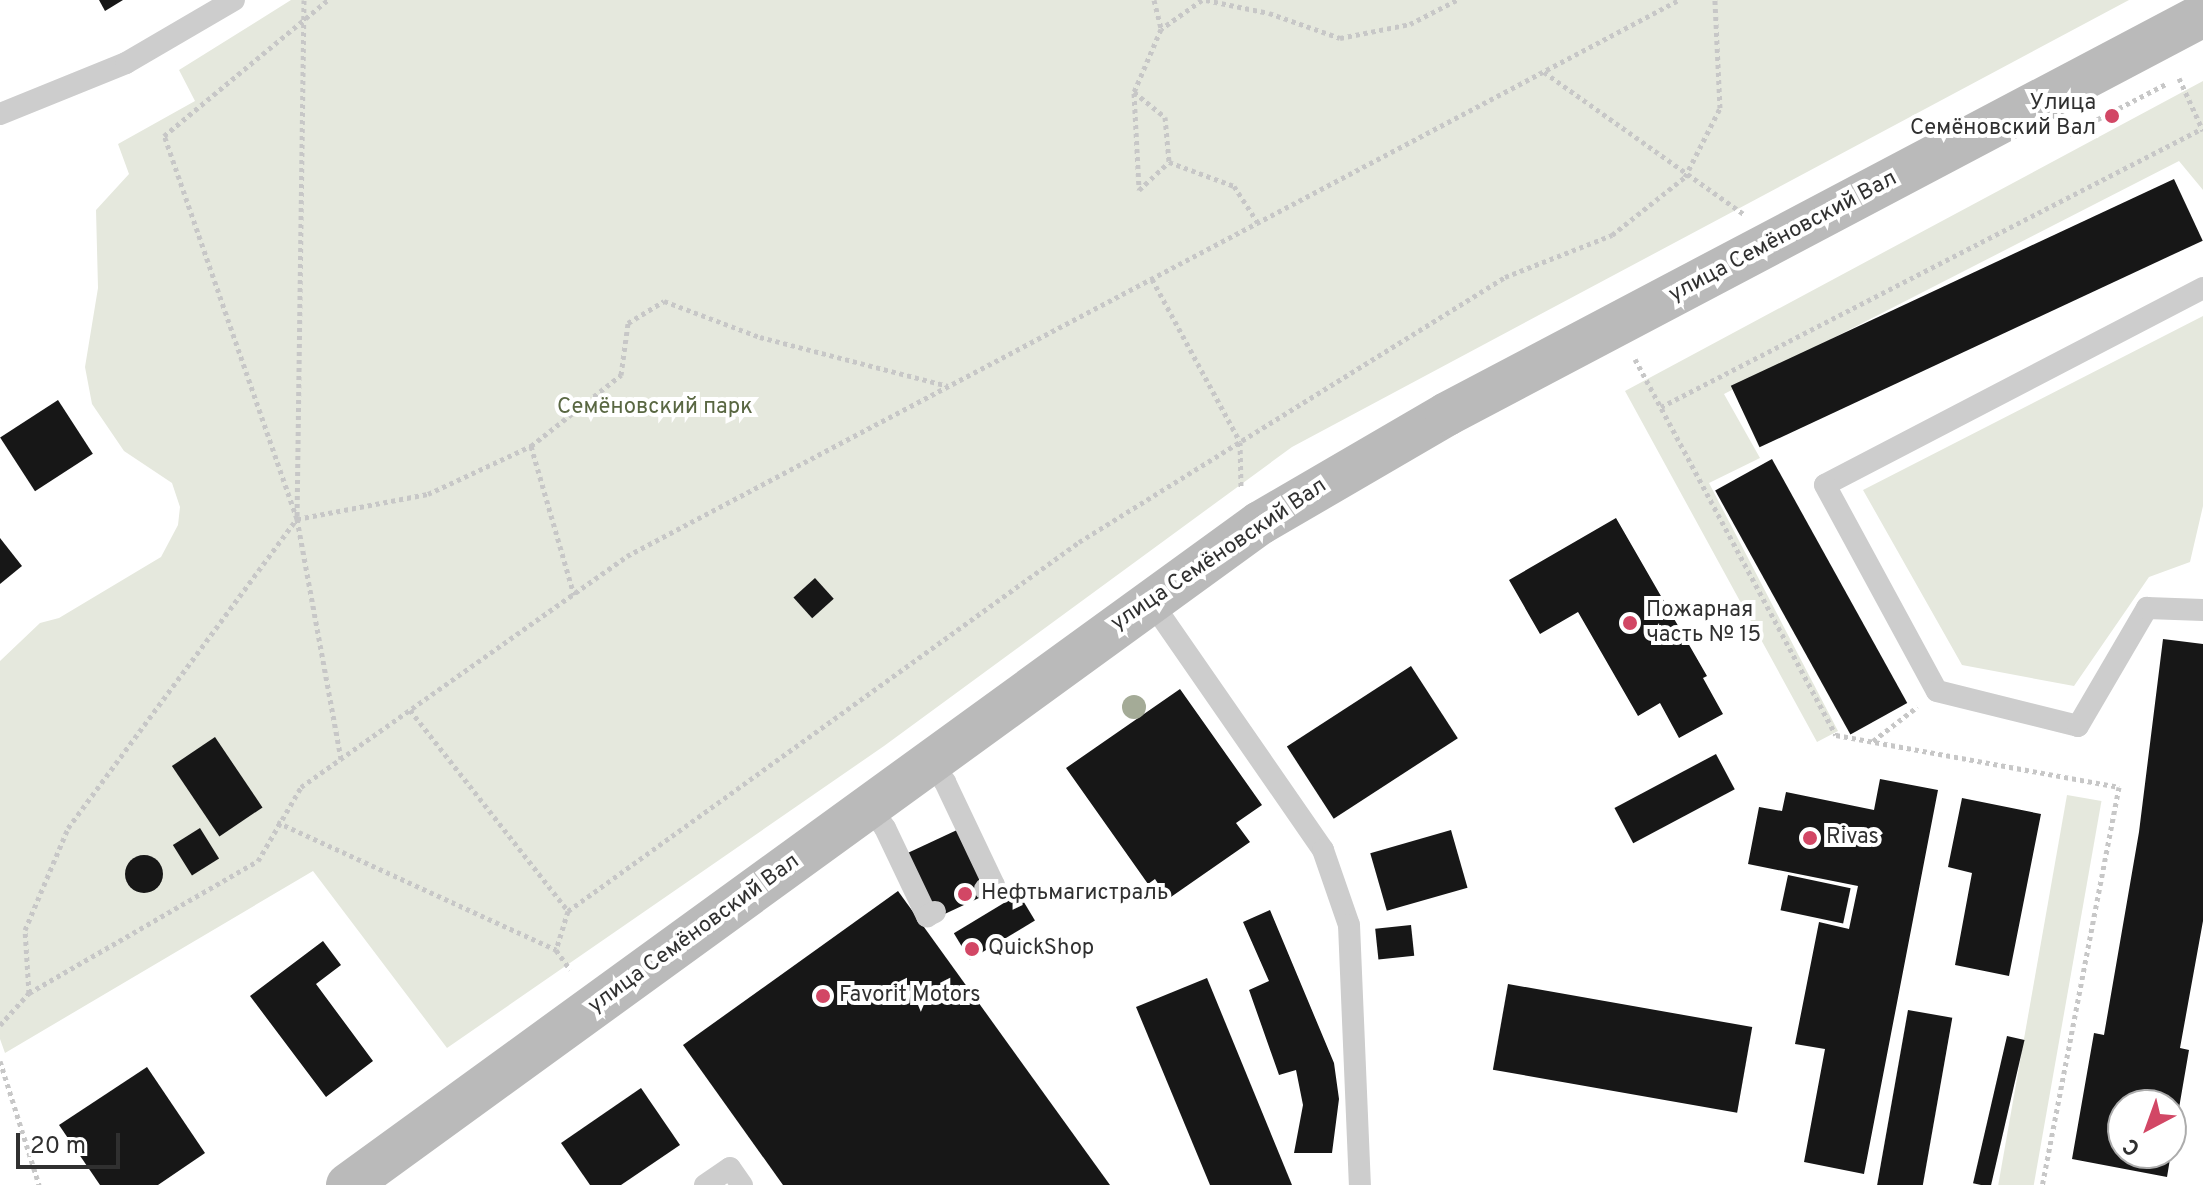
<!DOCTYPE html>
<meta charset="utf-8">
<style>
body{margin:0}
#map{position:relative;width:2203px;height:1185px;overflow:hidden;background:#fff;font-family:Overpass,sans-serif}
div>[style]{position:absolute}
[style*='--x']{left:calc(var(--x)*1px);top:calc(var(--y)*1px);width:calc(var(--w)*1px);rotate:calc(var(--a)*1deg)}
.green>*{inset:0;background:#e5e8dd;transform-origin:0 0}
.building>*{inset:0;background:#171717;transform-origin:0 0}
.round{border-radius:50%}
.path>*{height:5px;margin-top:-2.5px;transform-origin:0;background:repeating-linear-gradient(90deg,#c7c7c7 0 4px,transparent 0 8px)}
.lane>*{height:22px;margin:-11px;padding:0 11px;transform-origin:11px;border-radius:11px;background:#cdcdcd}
.secondary>*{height:44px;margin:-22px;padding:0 22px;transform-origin:22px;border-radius:22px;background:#bababa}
.trees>*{width:24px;height:24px;margin:-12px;border-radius:50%;background:#a4ab97}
.dots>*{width:22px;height:22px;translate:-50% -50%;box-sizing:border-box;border:4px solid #fff;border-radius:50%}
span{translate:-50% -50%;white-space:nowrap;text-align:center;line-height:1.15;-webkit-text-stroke:8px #fff;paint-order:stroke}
.poi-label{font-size:22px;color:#303030}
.right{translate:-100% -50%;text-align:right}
.left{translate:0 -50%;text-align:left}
.street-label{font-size:22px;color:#303030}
.park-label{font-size:22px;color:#596742}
.north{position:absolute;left:2107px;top:1089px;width:80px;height:80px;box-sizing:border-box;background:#fff;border:2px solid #acacac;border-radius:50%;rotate:221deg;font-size:22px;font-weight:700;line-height:32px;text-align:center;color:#303030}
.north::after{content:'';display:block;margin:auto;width:28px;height:36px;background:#d24765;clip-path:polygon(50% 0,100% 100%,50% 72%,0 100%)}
.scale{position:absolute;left:16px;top:1133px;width:104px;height:36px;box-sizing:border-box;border:4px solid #303030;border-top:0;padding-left:10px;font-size:24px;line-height:28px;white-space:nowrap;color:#303030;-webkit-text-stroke:6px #fff;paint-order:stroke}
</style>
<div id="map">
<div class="green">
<i style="clip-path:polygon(291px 0,2129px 0,1292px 447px,884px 746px,447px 1048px,313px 871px,5px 1053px,0 1039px,0 661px,40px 623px,59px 618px,161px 557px,178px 525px,180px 507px,172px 483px,124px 451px,92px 404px,85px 367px,98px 288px,96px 210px,129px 174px,118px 144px,195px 101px,179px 70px)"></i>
<i style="clip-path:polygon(2203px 81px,2203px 190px,2179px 161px,1724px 394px,1760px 458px,1709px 483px,1838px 731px,1817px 742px,1625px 391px)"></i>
<i style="clip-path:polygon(2203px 316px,2203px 506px,2190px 562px,2149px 577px,2074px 686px,1962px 665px,1863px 490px)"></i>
<i style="left:2067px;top:795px;width:35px;height:396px;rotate:10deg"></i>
</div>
<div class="building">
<i style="clip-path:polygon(99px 0,123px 0,105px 11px)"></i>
<i style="left:2174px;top:179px;width:68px;height:489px;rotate:65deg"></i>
<i style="left:58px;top:400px;width:64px;height:69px;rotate:57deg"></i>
<i style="left:1772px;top:459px;width:279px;height:65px;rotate:61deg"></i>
<i style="clip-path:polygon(1616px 518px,1707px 676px,1703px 678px,1723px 714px,1679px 738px,1660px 703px,1638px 716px,1578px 612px,1540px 634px,1509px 580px)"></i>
<i style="clip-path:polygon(0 538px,22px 566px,0 584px)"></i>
<i style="left:815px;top:578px;width:28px;height:29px;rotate:48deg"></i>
<i style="clip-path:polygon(2163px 639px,2203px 644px,2203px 921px,2180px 1048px,2189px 1050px,2173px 1143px,2171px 1105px,2123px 1105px,2123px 1153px,2171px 1153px,2167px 1177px,2072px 1159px,2094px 1033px,2104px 1035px,2139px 832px)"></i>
<i style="left:1411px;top:666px;width:86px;height:148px;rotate:57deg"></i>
<i style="clip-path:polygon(1180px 689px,1262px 805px,1236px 823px,1250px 842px,1168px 899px,1155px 879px,1148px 884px,1066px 768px)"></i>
<i style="left:215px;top:737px;width:85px;height:52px;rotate:56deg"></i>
<i style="left:1716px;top:754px;width:40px;height:115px;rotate:62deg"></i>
<i style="clip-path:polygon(1880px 779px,1938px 790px,1864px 1174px,1804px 1162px,1825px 1049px,1795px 1044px,1819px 922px,1849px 929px,1858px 886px,1748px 864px,1759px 807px,1782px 811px,1786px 792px,1874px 810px)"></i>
<i style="clip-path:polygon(1962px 798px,2041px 814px,2009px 976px,1955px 965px,1972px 873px,1948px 867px)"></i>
<i style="left:200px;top:828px;width:36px;height:32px;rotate:58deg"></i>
<i style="left:957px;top:830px;width:71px;height:55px;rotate:65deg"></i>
<i style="left:1451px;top:830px;width:60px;height:84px;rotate:74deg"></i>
<i class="round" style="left:125px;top:855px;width:38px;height:38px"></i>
<i style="left:1788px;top:875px;width:64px;height:36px;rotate:12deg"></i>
<i style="clip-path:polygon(898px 891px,1110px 1185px,783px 1185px,683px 1045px)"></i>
<i style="left:1019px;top:894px;width:31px;height:76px;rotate:59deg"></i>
<i style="clip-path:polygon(1270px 910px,1334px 1063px,1339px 1099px,1332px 1153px,1294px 1153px,1303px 1105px,1296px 1070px,1279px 1075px,1249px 990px,1269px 981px,1243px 922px)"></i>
<i style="left:1411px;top:925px;width:31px;height:36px;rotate:84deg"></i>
<i style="clip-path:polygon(323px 941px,341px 965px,316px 984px,373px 1061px,326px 1097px,250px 996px)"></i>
<i style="clip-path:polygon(1207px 978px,1292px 1185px,1210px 1185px,1136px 1007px)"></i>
<i style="left:1508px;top:984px;width:248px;height:87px;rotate:10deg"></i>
<i style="left:1908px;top:1010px;width:45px;height:178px;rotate:10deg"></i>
<i style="left:2007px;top:1036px;width:18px;height:151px;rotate:13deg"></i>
<i style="clip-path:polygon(147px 1067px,205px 1153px,158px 1185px,100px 1185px,59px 1125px)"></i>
<i style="clip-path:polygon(641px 1088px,680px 1145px,621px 1185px,590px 1185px,561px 1143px)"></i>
</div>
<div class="path">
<i style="--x:304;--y:0;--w:519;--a:90.77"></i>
<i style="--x:297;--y:519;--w:244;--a:79.6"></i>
<i style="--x:1154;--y:0;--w:30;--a:76"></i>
<i style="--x:1202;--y:0;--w:50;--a:144.7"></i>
<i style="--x:1161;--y:29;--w:69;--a:113.2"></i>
<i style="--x:1134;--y:92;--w:40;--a:39"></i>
<i style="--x:1165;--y:117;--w:45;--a:84.9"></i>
<i style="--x:1169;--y:162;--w:69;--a:20.3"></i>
<i style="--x:1234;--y:186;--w:44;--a:57"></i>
<i style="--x:1206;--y:0;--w:64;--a:11.7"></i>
<i style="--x:1269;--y:13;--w:75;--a:19.4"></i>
<i style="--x:1340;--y:38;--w:71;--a:-11.3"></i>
<i style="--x:1410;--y:24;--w:53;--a:-27.1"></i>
<i style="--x:1544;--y:72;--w:245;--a:35.4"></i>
<i style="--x:2179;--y:78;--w:58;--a:65.6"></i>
<i style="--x:1134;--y:93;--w:97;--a:87"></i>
<i style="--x:1139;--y:190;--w:41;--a:-43"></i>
<i style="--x:2069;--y:134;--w:109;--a:-27.3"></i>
<i style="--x:1152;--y:279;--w:185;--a:61.6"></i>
<i style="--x:1240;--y:442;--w:45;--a:88.7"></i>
<i style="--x:1635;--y:359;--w:426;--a:61.9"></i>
<i style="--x:1836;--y:735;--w:288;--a:10.4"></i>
<i style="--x:2119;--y:787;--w:405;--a:100.9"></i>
<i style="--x:1661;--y:407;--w:607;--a:-27.24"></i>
<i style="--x:531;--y:446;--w:155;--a:73.9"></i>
<i style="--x:297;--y:519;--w:133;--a:-10.8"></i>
<i style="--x:428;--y:494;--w:114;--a:-25"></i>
<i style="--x:531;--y:446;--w:115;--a:-38.3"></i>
<i style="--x:621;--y:375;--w:52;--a:-82.3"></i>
<i style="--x:628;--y:323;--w:42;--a:-31.4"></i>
<i style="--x:664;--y:301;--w:103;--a:20.6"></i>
<i style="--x:760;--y:337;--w:194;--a:14.6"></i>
<i style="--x:410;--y:710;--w:256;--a:51.8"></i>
<i style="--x:568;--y:911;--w:41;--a:107.1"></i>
<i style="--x:1873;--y:741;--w:56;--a:-37.7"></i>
<i style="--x:277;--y:822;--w:307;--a:24.6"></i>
<i style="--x:556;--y:950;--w:24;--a:54"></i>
<i style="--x:568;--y:911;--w:630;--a:-35.83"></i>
<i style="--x:1079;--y:542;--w:502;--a:-31.88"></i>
<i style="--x:1505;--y:277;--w:115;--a:-21.4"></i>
<i style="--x:1612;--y:235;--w:93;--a:-38.5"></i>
<i style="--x:1685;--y:177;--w:77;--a:-63.1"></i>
<i style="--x:1720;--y:108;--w:108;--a:-92.7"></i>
<i style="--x:29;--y:993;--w:63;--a:-93.6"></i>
<i style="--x:25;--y:930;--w:111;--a:-67.1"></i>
<i style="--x:68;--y:828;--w:385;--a:-53.5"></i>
<i style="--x:297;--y:519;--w:405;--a:-109.1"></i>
<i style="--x:164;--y:136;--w:213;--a:-39.7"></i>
<i style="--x:0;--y:1025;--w:43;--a:-47.8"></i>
<i style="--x:29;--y:993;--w:264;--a:-30"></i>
<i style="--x:258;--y:861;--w:86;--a:-59.8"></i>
<i style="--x:301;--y:787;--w:400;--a:-35.3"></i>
<i style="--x:627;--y:556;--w:1190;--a:-27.86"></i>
<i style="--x:0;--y:1061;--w:130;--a:72.5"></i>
</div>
<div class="lane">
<i style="--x:0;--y:114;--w:136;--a:-22"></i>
<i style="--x:126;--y:63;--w:125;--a:-30.3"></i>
<i style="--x:2203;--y:288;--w:426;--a:152.5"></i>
<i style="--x:1825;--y:485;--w:234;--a:61.5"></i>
<i style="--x:1937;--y:691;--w:145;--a:13.9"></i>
<i style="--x:2078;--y:726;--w:137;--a:-59.7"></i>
<i style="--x:2147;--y:608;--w:56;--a:2"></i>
<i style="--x:1150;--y:600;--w:304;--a:55.3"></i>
<i style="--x:1323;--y:850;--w:79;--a:70.9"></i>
<i style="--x:1349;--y:925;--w:260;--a:87.6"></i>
<i style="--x:929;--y:762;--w:26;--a:51"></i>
<i style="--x:945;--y:782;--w:114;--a:64.6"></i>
<i style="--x:994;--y:885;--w:10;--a:156"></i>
<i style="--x:869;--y:806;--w:27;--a:54"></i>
<i style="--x:885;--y:828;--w:98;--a:64.5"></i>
<i style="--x:927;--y:916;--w:9;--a:-27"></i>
<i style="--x:705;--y:1185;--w:30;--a:-34"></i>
<i style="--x:730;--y:1168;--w:21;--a:55"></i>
</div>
<div class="secondary">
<i style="--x:348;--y:1185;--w:1127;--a:-35.98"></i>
<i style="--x:1260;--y:523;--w:216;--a:-30.2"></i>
<i style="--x:1447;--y:414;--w:855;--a:-27.82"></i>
</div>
<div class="trees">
<i style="left:1134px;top:707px"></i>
</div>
<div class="dots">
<i style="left:2112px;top:116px;background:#d24765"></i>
<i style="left:1630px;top:623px;background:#d24765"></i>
<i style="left:1810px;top:838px;background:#d24765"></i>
<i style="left:965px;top:894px;background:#d24765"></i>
<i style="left:972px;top:949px;background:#d24765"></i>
<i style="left:823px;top:996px;background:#d24765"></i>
</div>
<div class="poi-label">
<span class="right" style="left:2096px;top:116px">Улица<br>Семёновский Вал</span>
<span class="left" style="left:1646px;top:623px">Пожарная<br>часть № 15</span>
<span class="left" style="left:1826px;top:838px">Rivas</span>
<span class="left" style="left:981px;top:894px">Нефтьмагистраль</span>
<span class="left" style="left:988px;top:949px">QuickShop</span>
<span class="left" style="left:839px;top:996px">Favorit Motors</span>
</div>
<div class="street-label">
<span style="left:1783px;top:237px;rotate:-28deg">улица Семёновский Вал</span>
<span style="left:1219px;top:555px;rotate:-34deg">улица Семёновский Вал</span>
<span style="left:694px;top:934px;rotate:-36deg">улица Семёновский Вал</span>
</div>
<div class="park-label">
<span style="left:655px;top:408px">Семёновский парк</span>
</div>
<div class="north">С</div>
<div class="scale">20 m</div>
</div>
